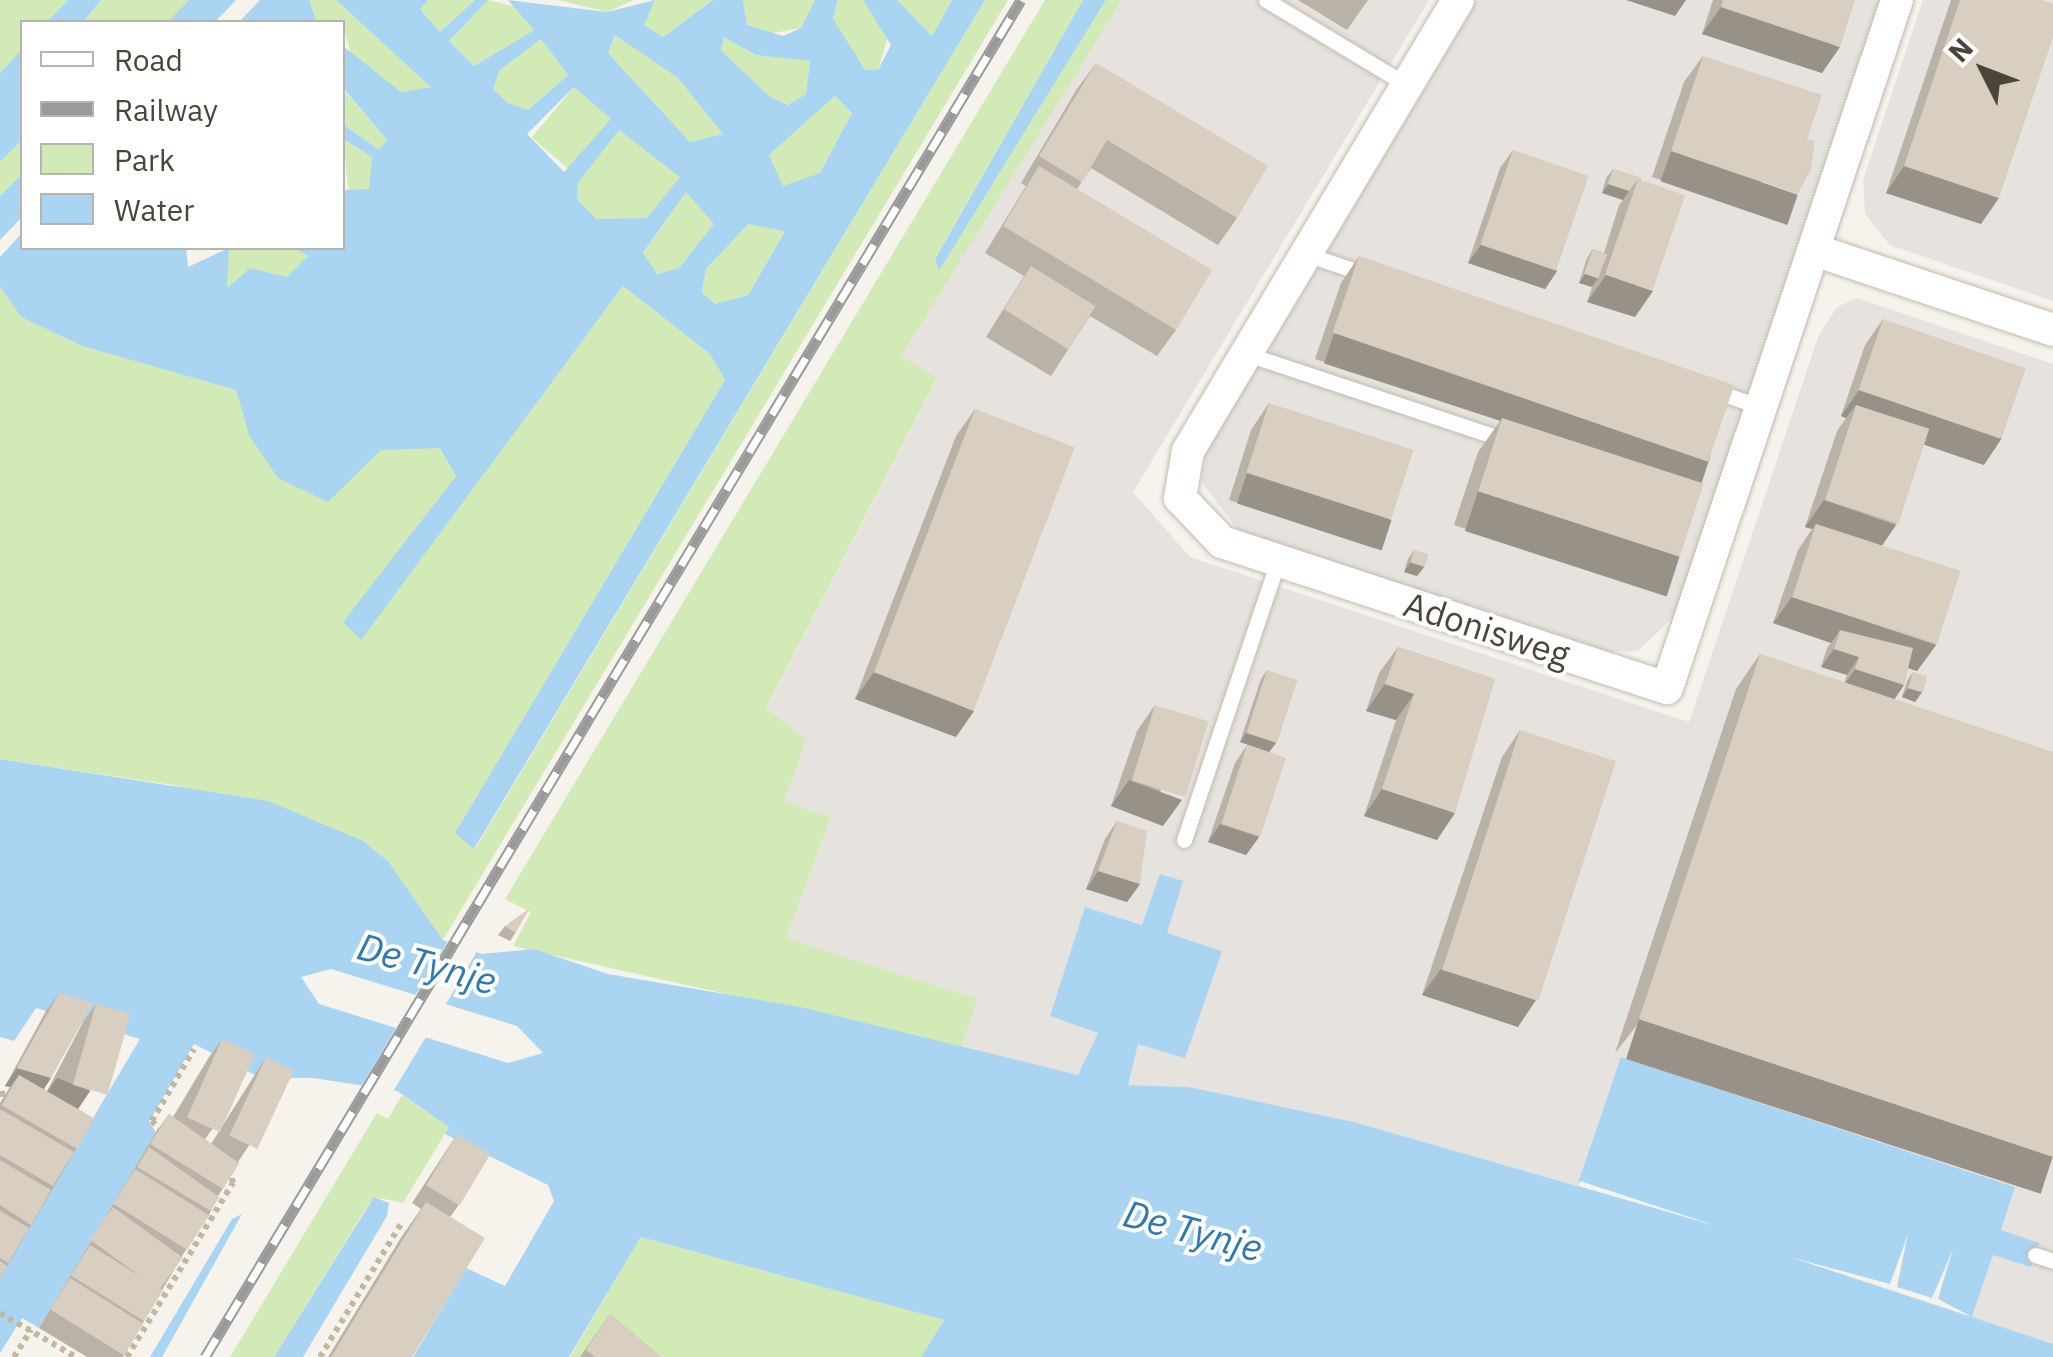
<!DOCTYPE html>
<style>
body{margin:0}
#map{position:relative;width:2053px;height:1357px;overflow:hidden;background:#f6f3ec;font-family:"IBM Plex Sans",sans-serif}
div>[style]{position:absolute}
[style*='--x']{left:calc(var(--x)*1px);top:calc(var(--y)*1px);width:calc(var(--w)*1px);rotate:calc(var(--a)*1deg)}
.industrial>*{inset:0;background:#e6e2dd}
.green>*{inset:0;background:#d2eab5;transform-origin:0 0}
.water>*{inset:0;background:#a9d4f2}
.pier>*{inset:0;background:#f6f3ec}
.path>*{height:6px;margin-top:-3px;transform-origin:0;background:repeating-linear-gradient(90deg,#c4b79f 0 5px,transparent 0 10px)}
.roads{filter:drop-shadow(0 0 2px #c2bbae) drop-shadow(0 0 2px #c2bbae)}
.lane>*{height:15px;margin:-7.5px;padding:0 7.5px;transform-origin:7.5px;border-radius:7.5px;background:#fff}
.street>*{height:32px;margin:-16px;padding:0 16px;transform-origin:16px;border-radius:16px;background:#fff}
.rail>*{height:11px;margin-top:-5.5px;transform-origin:0;background:repeating-linear-gradient(90deg,#fff 0 22px,#9a9a9a 0 44px);box-sizing:border-box;border-block:2px solid #9a9a9a}
.wall>*{inset:0;background:#bab2a6}
.shaded-wall>*{inset:0;background:#979187;transform-origin:0 0}
.building>*{inset:0;background:#d8cfc1;transform-origin:0 0}
span{translate:-50% -50%;white-space:nowrap;text-align:center;line-height:1.15;-webkit-text-stroke:8px #fff;paint-order:stroke}
.street-label{font-size:35px;color:#4b4439}
.water-label{font-size:38px;color:#2e7ab2;font-style:italic}
.legend{position:absolute;left:20px;top:20px;width:325px;height:230px;box-sizing:border-box;background:#fff;border:2px solid #b7b4b0;margin:0;padding:12px 18px;list-style:none;font-size:30px;color:#4b4439}
.legend li{display:flex;align-items:center;gap:20px;height:50px}
.legend b{width:50px;border:2px solid #b7b4b0}
.north{position:absolute;left:1933px;top:20px;width:100px;height:100px;-webkit-text-stroke:8px #fff;paint-order:stroke;rotate:312deg;font-size:28px;font-weight:700;line-height:40px;text-align:center;color:#4b4439}
.north::after{content:'';display:block;margin:auto;width:35px;height:45px;background:#4b4439;clip-path:polygon(50% 0,100% 100%,50% 72%,0 100%)}
</style>
<div id="map">
<div class="industrial">
<i style="clip-path:polygon(1122px 0,1429px 0,1133px 492px,1190px 557px,1689px 722px,1818px 337px,1837px 307px,1857px 298px,2053px 364px,2053px 1344px,1972px 1317px,1993px 1255px,2038px 1243px,2001px 1230px,2015px 1187px,1622px 1057px,1578px 1186px,1354px 1122px,1189px 1087px,1127px 1085px,1137px 1044px,1221px 951px,1166px 933px,1183px 881px,1160px 875px,1143px 925px,1085px 907px,1051px 1017px,1099px 1032px,1078px 1075px,961px 1047px,976px 999px,786px 938px,831px 817px,784px 802px,766px 709px,937px 379px,900px 356px)"></i>
<i style="clip-path:polygon(1477px 0,1879px 0,1674px 616px,1638px 651px,1605px 652px,1238px 530px,1202px 483px,1206px 452px)"></i>
<i style="clip-path:polygon(1923px 0,2053px 0,2053px 301px,1890px 245px,1865px 214px,1863px 180px)"></i>
</div>
<div class="green">
<i style="clip-path:polygon(0 0,68px 0,47px 22px,22px 22px,22px 49px,0 73px)"></i>
<i style="clip-path:polygon(101px 0,189px 0,167px 22px,83px 22px)"></i>
<i style="clip-path:polygon(309px 0,336px 0,432px 87px,401px 92px,353px 61px,342px 22px,317px 22px)"></i>
<i style="clip-path:polygon(428px 0,475px 0,440px 32px,420px 8px)"></i>
<i style="clip-path:polygon(488px 0,520px 8px,534px 30px,474px 66px,449px 41px)"></i>
<i style="clip-path:polygon(558px 0,634px 0,607px 12px)"></i>
<i style="clip-path:polygon(655px 0,713px 0,663px 37px,644px 25px)"></i>
<i style="clip-path:polygon(743px 0,815px 0,815px 9px,801px 28px,762px 35px,747px 24px)"></i>
<i style="clip-path:polygon(838px 0,863px 0,889px 33px,878px 70px,864px 70px,845px 50px,833px 19px)"></i>
<i style="clip-path:polygon(897px 0,952px 0,932px 36px)"></i>
<i style="clip-path:polygon(985px 0,1008px 0,443px 940px,388px 861px,363px 841px,173px 785px,0 759px,0 287px,21px 317px,82px 346px,236px 390px,249px 435px,440px 448px,456px 476px,344px 622px,361px 639px,623px 286px,710px 354px,725px 380px,455px 833px,475px 849px)"></i>
<i style="clip-path:polygon(1045px 0,1083px 0,935px 258px,939px 271px,1106px 0,1122px 0,901px 356px,937px 378px,766px 708px,806px 740px,784px 802px,831px 817px,786px 938px,977px 999px,961px 1047px,513px 946px,531px 912px,505px 899px)"></i>
<i style="clip-path:polygon(616px 34px,678px 78px,724px 134px,690px 142px,608px 53px)"></i>
<i style="clip-path:polygon(724px 36px,756px 55px,810px 61px,806px 94px,789px 105px,769px 96px,721px 50px)"></i>
<i style="clip-path:polygon(541px 39px,568px 75px,528px 110px,508px 103px,493px 89px,500px 70px)"></i>
<i style="left:574px;top:87px;width:50px;height:66px;rotate:40deg"></i>
<i style="clip-path:polygon(342px 88px,387px 140px,380px 151px,343px 124px)"></i>
<i style="clip-path:polygon(835px 96px,852px 113px,820px 173px,783px 187px,769px 155px)"></i>
<i style="clip-path:polygon(619px 130px,681px 177px,647px 218px,596px 219px,577px 199px,578px 183px)"></i>
<i style="clip-path:polygon(343px 139px,372px 157px,369px 189px,349px 196px)"></i>
<i style="clip-path:polygon(22px 140px,22px 174px,0 196px,0 162px)"></i>
<i style="clip-path:polygon(686px 192px,715px 223px,679px 268px,656px 274px,643px 254px)"></i>
<i style="clip-path:polygon(748px 223px,785px 230px,748px 295px,715px 304px,702px 294px,706px 269px)"></i>
<i style="clip-path:polygon(229px 248px,295px 248px,309px 256px,287px 277px,250px 268px,226px 289px)"></i>
<i style="clip-path:polygon(402px 1095px,449px 1127px,403px 1203px,375px 1197px,368px 1205px,274px 1357px,230px 1357px,377px 1113px,388px 1119px)"></i>
<i style="clip-path:polygon(641px 1237px,944px 1320px,921px 1357px,570px 1357px)"></i>
</div>
<div class="water">
<i style="clip-path:polygon(68px 0,101px 0,83px 22px,47px 22px)"></i>
<i style="clip-path:polygon(189px 0,236px 0,215px 22px,167px 22px)"></i>
<i style="clip-path:polygon(260px 0,309px 0,317px 22px,239px 22px)"></i>
<i style="clip-path:polygon(evenodd,336px 0,428px 0,420px 9px,440px 32px,475px 0,488px 0,449px 41px,474px 66px,534px 30px,508px 0,607px 12px,655px 0,644px 25px,663px 37px,713px 0,743px 0,747px 25px,783px 36px,801px 28px,815px 0,838px 0,833px 19px,865px 70px,878px 70px,891px 45px,863px 0,897px 0,932px 36px,952px 0,985px 0,474px 849px,455px 833px,725px 380px,710px 354px,623px 286px,361px 640px,343px 622px,456px 476px,440px 448px,381px 450px,328px 502px,278px 478px,249px 435px,236px 390px,82px 346px,21px 317px,0 287px,0 257px,22px 233px,22px 248px,186px 248px,188px 267px,229px 248px,227px 288px,250px 268px,287px 277px,308px 256px,295px 248px,342px 248px,343px 190px,369px 189px,372px 157px,343px 139px,343px 124px,379px 150px,387px 140px,343px 88px,343px 46px,401px 92px,431px 87px,336px 0,615px 35px,678px 78px,723px 134px,690px 142px,608px 53px,615px 35px,336px 0,724px 37px,756px 55px,810px 61px,806px 94px,788px 105px,769px 96px,721px 50px,724px 37px,336px 0,541px 39px,568px 75px,528px 110px,508px 103px,493px 89px,500px 70px,541px 39px,336px 0,574px 87px,611px 119px,564px 172px,527px 134px,574px 87px,336px 0,835px 96px,852px 113px,820px 173px,783px 186px,769px 155px,835px 96px,336px 0,619px 130px,680px 177px,647px 218px,596px 219px,577px 199px,578px 183px,619px 130px,336px 0,686px 192px,714px 224px,679px 268px,657px 274px,643px 253px,686px 192px,336px 0,748px 224px,785px 231px,748px 295px,715px 304px,702px 293px,706px 269px,748px 224px)"></i>
<i style="clip-path:polygon(1083px 0,1106px 0,939px 271px,935px 259px)"></i>
<i style="clip-path:polygon(22px 49px,22px 140px,0 162px,0 73px)"></i>
<i style="clip-path:polygon(22px 174px,22px 217px,0 240px,0 196px)"></i>
<i style="clip-path:polygon(evenodd,0 759px,268px 801px,363px 841px,388px 861px,443px 940px,482px 954px,534px 949px,608px 974px,800px 1007px,1078px 1075px,1098px 1033px,1050px 1016px,1085px 907px,1142px 925px,1160px 874px,1183px 881px,1167px 933px,1222px 951px,1185px 1058px,1138px 1044px,1128px 1085px,1189px 1087px,1354px 1122px,1577px 1186px,1621px 1057px,2015px 1187px,2001px 1230px,2039px 1243px,2031px 1267px,1993px 1255px,1972px 1317px,2053px 1344px,2053px 1357px,921px 1357px,944px 1320px,641px 1237px,569px 1357px,413px 1357px,466px 1268px,505px 1286px,554px 1201px,548px 1185px,445px 1134px,449px 1127px,397px 1091px,313px 1078px,289px 1078px,281px 1088px,194px 1044px,149px 1122px,156px 1132px,39px 1328px,22px 1318px,0 1353px,0 1274px,140px 1039px,36px 1008px,14px 1041px,0 1037px,0 759px,331px 969px,517px 1026px,543px 1053px,508px 1063px,319px 1004px,301px 977px,331px 969px)"></i>
<i style="clip-path:polygon(374px 1197px,389px 1203px,387px 1216px,303px 1357px,274px 1357px)"></i>
<i style="clip-path:polygon(242px 1214px,162px 1357px,150px 1357px,232px 1219px)"></i>
</div>
<div class="pier">
<i style="clip-path:polygon(450px 938px,479px 948px,443px 1009px,413px 999px)"></i>
<i style="clip-path:polygon(399px 1023px,429px 1032px,391px 1095px,374px 1092px,362px 1085px)"></i>
<i style="clip-path:polygon(1580px 1181px,1720px 1227px,1578px 1186px)"></i>
<i style="clip-path:polygon(1908px 1234px,1897px 1287px,1932px 1298px,1953px 1249px,1938px 1299px,1972px 1317px,1790px 1257px,1890px 1284px)"></i>
</div>
<div class="path">
<i style="--x:0;--y:1094;--w:15;--a:-4"></i>
<i style="--x:162;--y:1132;--w:15;--a:-132"></i>
<i style="--x:152;--y:1121;--w:83;--a:-59.7"></i>
<i style="--x:0;--y:1313;--w:88;--a:30.1"></i>
<i style="--x:14;--y:1357;--w:32;--a:-58"></i>
<i style="--x:127;--y:1357;--w:204;--a:-58.7"></i>
<i style="--x:233;--y:1183;--w:14;--a:-102"></i>
<i style="--x:320;--y:1357;--w:156;--a:-58.7"></i>
</div>
<div class="roads">
<div class="lane">
<i style="--x:1266;--y:0;--w:165;--a:31.1"></i>
<i style="--x:1306;--y:254;--w:65;--a:18.7"></i>
<i style="--x:1247;--y:354;--w:275;--a:18.4"></i>
<i style="--x:1712;--y:390;--w:52;--a:19.1"></i>
<i style="--x:1184;--y:840;--w:294;--a:-71.4"></i>
<i style="--x:2035;--y:1255;--w:19;--a:18"></i>
</div>
<div class="street">
<i style="--x:1458;--y:0;--w:526;--a:120.91"></i>
<i style="--x:1188;--y:451;--w:48;--a:99.7"></i>
<i style="--x:1180;--y:498;--w:61;--a:46.3"></i>
<i style="--x:1222;--y:542;--w:468;--a:18.2"></i>
<i style="--x:1667;--y:688;--w:725;--a:-71.52"></i>
<i style="--x:1814;--y:250;--w:252;--a:18.5"></i>
</div>
</div>
<div class="rail">
<i style="--x:205;--y:1357;--w:1583;--a:-58.98"></i>
</div>
<div class="wall">
<i style="clip-path:polygon(1298px 0,1368px 0,1347px 30px)"></i>
<i style="clip-path:polygon(1713px 0,1855px 0,1822px 73px,1702px 34px)"></i>
<i style="clip-path:polygon(1951px 0,2042px 0,1981px 224px,1886px 193px)"></i>
<i style="clip-path:polygon(1703px 56px,1779px 220px,1652px 177px,1684px 82px)"></i>
<i style="clip-path:polygon(1096px 63px,1237px 218px,1218px 245px,1091px 168px,1077px 189px,1176px 330px,1157px 356px,1090px 316px,1051px 376px,986px 337px,1024px 276px,985px 253px,1026px 186px,1021px 183px,1077px 89px)"></i>
<i style="clip-path:polygon(1513px 150px,1557px 271px,1545px 289px,1468px 263px,1500px 168px)"></i>
<i style="clip-path:polygon(1613px 169px,1641px 178px,1635px 317px,1587px 302px,1592px 287px,1579px 283px,1587px 258px,1593px 249px,1604px 253px,1619px 205px,1623px 200px,1602px 193px,1606px 178px)"></i>
<i style="clip-path:polygon(1359px 256px,1693px 482px,1655px 592px,1454px 525px,1478px 452px,1500px 421px,1315px 359px,1341px 283px)"></i>
<i style="clip-path:polygon(1883px 319px,1984px 465px,1923px 444px,1896px 525px,1882px 546px,1936px 645px,1917px 671px,1908px 668px,1904px 685px,1894px 699px,1615px 1053px,1736px 689px,1760px 654px,1844px 683px,1847px 675px,1821px 667px,1827px 648px,1831px 643px,1773px 623px,1798px 550px,1812px 529px,1805px 527px,1837px 431px,1846px 418px,1841px 416px,1865px 345px)"></i>
<i style="clip-path:polygon(1269px 403px,1391px 521px,1373px 548px,1229px 500px,1251px 430px)"></i>
<i style="clip-path:polygon(975px 409px,956px 737px,855px 699px,956px 436px)"></i>
<i style="clip-path:polygon(1414px 550px,1424px 567px,1417px 576px,1404px 572px,1408px 559px)"></i>
<i style="clip-path:polygon(1398px 647px,1495px 679px,1437px 840px,1364px 816px,1396px 720px,1366px 711px,1379px 673px)"></i>
<i style="clip-path:polygon(1267px 670px,1276px 743px,1269px 752px,1240px 742px,1261px 679px)"></i>
<i style="clip-path:polygon(1913px 672px,1922px 692px,1915px 702px,1902px 697px,1907px 681px)"></i>
<i style="clip-path:polygon(1155px 705px,1163px 826px,1111px 806px,1137px 731px)"></i>
<i style="clip-path:polygon(1520px 730px,1518px 1027px,1422px 995px,1502px 757px)"></i>
<i style="clip-path:polygon(1247px 745px,1259px 837px,1246px 855px,1208px 842px,1235px 763px)"></i>
<i style="clip-path:polygon(1117px 821px,1140px 884px,1127px 902px,1086px 889px,1105px 839px)"></i>
<i style="clip-path:polygon(505px 926px,516px 932px,510px 941px,498px 935px)"></i>
<i style="clip-path:polygon(59px 993px,51px 1078px,44px 1089px,47px 1091px,83px 1022px,96px 1004px,90px 1091px,78px 1109px,94px 1119px,0 1278px,0 1103px,10px 1087px,5px 1086px,46px 1011px)"></i>
<i style="clip-path:polygon(222px 1039px,213px 1128px,205px 1139px,211px 1144px,266px 1057px,250px 1144px,238px 1162px,239px 1163px,218px 1196px,209px 1215px,182px 1256px,123px 1357px,87px 1357px,39px 1328px,156px 1132px,169px 1114px,173px 1117px,209px 1057px)"></i>
<i style="clip-path:polygon(457px 1134px,458px 1206px,450px 1217px,412px 1357px,328px 1357px,402px 1236px,421px 1209px,412px 1203px)"></i>
<i style="clip-path:polygon(610px 1314px,661px 1357px,580px 1357px)"></i>
</div>
<div class="shaded-wall">
<i style="clip-path:polygon(1626px 0,1686px 0,1675px 16px)"></i>
<i style="clip-path:polygon(1721px 7px,1840px 47px,1822px 73px,1702px 34px)"></i>
<i style="left:1671px;top:151px;width:134px;height:32px;rotate:19deg"></i>
<i style="clip-path:polygon(1904px 166px,1999px 198px,1981px 224px,1886px 193px)"></i>
<i style="clip-path:polygon(1608px 184px,1629px 191px,1623px 200px,1602px 193px)"></i>
<i style="clip-path:polygon(1481px 245px,1557px 271px,1545px 289px,1468px 263px)"></i>
<i style="clip-path:polygon(1585px 274px,1598px 278px,1592px 287px,1579px 283px)"></i>
<i style="clip-path:polygon(1606px 275px,1653px 291px,1635px 317px,1587px 302px)"></i>
<i style="left:1334px;top:333px;width:396px;height:32px;rotate:18deg"></i>
<i style="clip-path:polygon(1859px 390px,2002px 438px,1984px 465px,1851px 420px,1856px 405px,1846px 418px,1841px 416px)"></i>
<i style="left:1247px;top:473px;width:152px;height:32px;rotate:18deg"></i>
<i style="left:1478px;top:491px;width:212px;height:42px;rotate:18deg"></i>
<i style="clip-path:polygon(1824px 500px,1896px 525px,1878px 551px,1816px 524px,1812px 529px,1805px 527px)"></i>
<i style="clip-path:polygon(1410px 562px,1424px 567px,1417px 576px,1404px 572px)"></i>
<i style="clip-path:polygon(1792px 597px,1936px 645px,1917px 671px,1836px 644px,1840px 630px,1831px 643px,1773px 623px)"></i>
<i style="clip-path:polygon(1834px 649px,1859px 657px,1847px 675px,1821px 667px)"></i>
<i style="clip-path:polygon(1855px 669px,1904px 685px,1892px 703px,1843px 687px)"></i>
<i style="clip-path:polygon(874px 672px,974px 711px,956px 737px,855px 699px)"></i>
<i style="clip-path:polygon(1385px 684px,1414px 694px,1396px 720px,1366px 711px)"></i>
<i style="clip-path:polygon(1908px 688px,1922px 692px,1915px 702px,1902px 697px)"></i>
<i style="clip-path:polygon(1246px 733px,1276px 743px,1269px 752px,1240px 742px)"></i>
<i style="clip-path:polygon(1129px 780px,1182px 800px,1163px 826px,1111px 806px)"></i>
<i style="clip-path:polygon(1382px 789px,1455px 813px,1437px 840px,1364px 816px)"></i>
<i style="clip-path:polygon(1220px 824px,1259px 837px,1246px 855px,1208px 842px)"></i>
<i style="clip-path:polygon(1098px 871px,1140px 884px,1127px 902px,1086px 889px)"></i>
<i style="clip-path:polygon(1441px 969px,1536px 1000px,1518px 1027px,1422px 995px)"></i>
<i style="left:1639px;top:1019px;width:436px;height:42px;rotate:18deg"></i>
<i style="clip-path:polygon(17px 1068px,51px 1078px,39px 1096px,19px 1075px,10px 1087px,5px 1086px)"></i>
<i style="clip-path:polygon(57px 1078px,90px 1091px,78px 1109px,44px 1096px)"></i>
</div>
<div class="building">
<i style="clip-path:polygon(1723px 0,1855px 0,1840px 47px,1721px 7px)"></i>
<i style="clip-path:polygon(1960px 0,2042px 0,2053px 4px,2053px 37px,1999px 198px,1904px 166px)"></i>
<i style="clip-path:polygon(1703px 56px,1822px 95px,1807px 139px,1815px 141px,1811px 169px,1798px 194px,1671px 151px)"></i>
<i style="clip-path:polygon(1096px 63px,1268px 166px,1237px 218px,1107px 140px,1082px 182px,1039px 156px)"></i>
<i style="left:1513px;top:150px;width:80px;height:100px;rotate:19deg"></i>
<i style="left:1039px;top:166px;width:202px;height:70px;rotate:31deg"></i>
<i style="clip-path:polygon(1613px 169px,1641px 178px,1640px 180px,1638px 179px,1629px 191px,1608px 184px)"></i>
<i style="left:1638px;top:179px;width:50px;height:101px;rotate:19deg"></i>
<i style="left:1593px;top:249px;width:15px;height:26px;rotate:20deg"></i>
<i style="left:1359px;top:256px;width:397px;height:81px;rotate:19deg"></i>
<i style="left:1031px;top:266px;width:76px;height:51px;rotate:32deg"></i>
<i style="left:1883px;top:319px;width:151px;height:75px;rotate:19deg"></i>
<i style="left:1269px;top:403px;width:152px;height:73px;rotate:18deg"></i>
<i style="left:1856px;top:405px;width:77px;height:100px;rotate:18deg"></i>
<i style="left:975px;top:409px;width:107px;height:282px;rotate:21deg"></i>
<i style="left:1502px;top:418px;width:212px;height:77px;rotate:18deg"></i>
<i style="left:1816px;top:524px;width:152px;height:77px;rotate:18deg"></i>
<i style="left:1414px;top:550px;width:15px;height:13px;rotate:16deg"></i>
<i style="clip-path:polygon(1840px 630px,1913px 648px,1904px 685px,1855px 669px,1859px 657px,1834px 649px)"></i>
<i style="clip-path:polygon(1398px 647px,1495px 679px,1455px 813px,1382px 789px,1414px 694px,1385px 684px)"></i>
<i style="clip-path:polygon(1760px 654px,2053px 752px,2053px 1157px,1639px 1019px)"></i>
<i style="left:1267px;top:670px;width:32px;height:66px;rotate:18deg"></i>
<i style="left:1913px;top:672px;width:15px;height:17px;rotate:16deg"></i>
<i style="left:1155px;top:705px;width:56px;height:79px;rotate:17deg"></i>
<i style="left:1520px;top:730px;width:101px;height:252px;rotate:18deg"></i>
<i style="left:1247px;top:745px;width:41px;height:83px;rotate:18deg"></i>
<i style="clip-path:polygon(1117px 821px,1147px 831px,1140px 884px,1098px 871px)"></i>
<i style="clip-path:polygon(530px 908px,516px 932px,505px 926px)"></i>
<i style="clip-path:polygon(59px 993px,93px 1003px,51px 1078px,17px 1068px)"></i>
<i style="left:96px;top:1004px;width:36px;height:84px;rotate:16deg"></i>
<i style="left:222px;top:1039px;width:36px;height:86px;rotate:24deg"></i>
<i style="left:266px;top:1057px;width:31px;height:87px;rotate:25deg"></i>
<i style="left:19px;top:1075px;width:87px;height:35px;rotate:30deg"></i>
<i style="clip-path:polygon(0 1109px,74px 1152px,53px 1186px,0 1155px)"></i>
<i style="clip-path:polygon(169px 1114px,239px 1163px,223px 1189px,150px 1144px)"></i>
<i style="left:457px;top:1134px;width:39px;height:60px;rotate:31deg"></i>
<i style="clip-path:polygon(149px 1147px,219px 1197px,211px 1211px,137px 1167px)"></i>
<i style="clip-path:polygon(0 1160px,51px 1190px,31px 1225px,0 1205px)"></i>
<i style="left:135px;top:1169px;width:87px;height:41px;rotate:32deg"></i>
<i style="clip-path:polygon(426px 1202px,485px 1238px,412px 1357px,331px 1357px)"></i>
<i style="left:113px;top:1207px;width:86px;height:40px;rotate:36deg"></i>
<i style="clip-path:polygon(0 1211px,29px 1228px,8px 1263px,0 1258px)"></i>
<i style="left:90px;top:1245px;width:86px;height:36px;rotate:32deg"></i>
<i style="clip-path:polygon(0 1261px,7px 1266px,0 1278px)"></i>
<i style="left:70px;top:1278px;width:86px;height:37px;rotate:32deg"></i>
<i style="clip-path:polygon(610px 1314px,661px 1357px,595px 1357px,586px 1350px)"></i>
</div>
<div class="street-label">
<span style="left:1487px;top:629px;rotate:18deg">Adonisweg</span>
</div>
<div class="water-label">
<span style="left:427px;top:963px;rotate:15deg">De Tynje</span>
<span style="left:1193px;top:1230px;rotate:15deg">De Tynje</span>
</div>
<ul class="legend">
<li><b style="height:12px;background:#fff"></b>Road</li>
<li><b style="height:12px;background:#9a9a9a"></b>Railway</li>
<li><b style="height:28px;background:#d2eab5"></b>Park</li>
<li><b style="height:28px;background:#a9d4f2"></b>Water</li>
</ul>
<div class="north">N</div>
</div>
